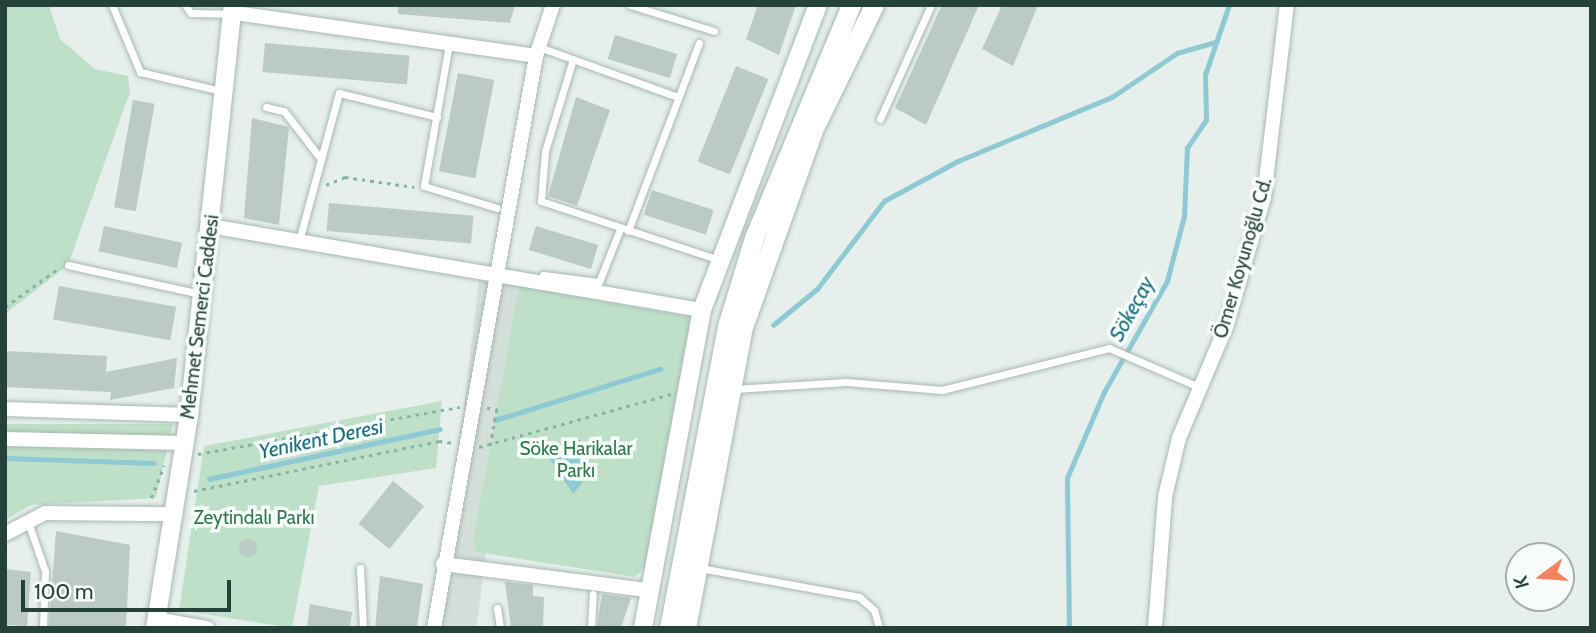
<!DOCTYPE html>
<meta charset="utf-8">
<style>
body{margin:0}
#map{position:relative;width:1596px;height:633px;overflow:hidden;background:#e6efeb;font-family:Cabin,sans-serif}
div>[style]{position:absolute}
[style*='--x']{left:calc(var(--x)*1px);top:calc(var(--y)*1px);width:calc(var(--w)*1px);rotate:calc(var(--a)*1deg)}
.built>*{inset:0;background:#d4dfda;transform-origin:0 0}
.green>*{inset:0;background:#bfe0c8}
.water>*{inset:0;background:#8ec9d4}
.stream>*{height:4.5px;margin:-2.25px;padding:0 2.25px;transform-origin:2.25px;border-radius:2.25px;background:#8ec9d4}
.building>*{inset:0;background:#bbcac4;transform-origin:0 0}
.round{border-radius:50%}
.path>*{height:2.5px;margin-top:-1.25px;transform-origin:0;background:repeating-linear-gradient(90deg,#86b3a5 0 3.5px,transparent 0 8.5px)}
.roads{filter:drop-shadow(0 0 2px #a8b8b2) drop-shadow(0 0 2px #a8b8b2)}
.service>*{height:7px;margin:-3.5px;padding:0 3.5px;transform-origin:3.5px;border-radius:3.5px;background:#fff}
.minor>*{height:14px;margin:-7px;padding:0 7px;transform-origin:7px;border-radius:7px;background:#fff}
.tertiary>*{height:18px;margin:-9px;padding:0 9px;transform-origin:9px;border-radius:9px;background:#fff}
.secondary>*{height:19px;margin:-9.5px;padding:0 9.5px;transform-origin:9.5px;border-radius:9.5px;background:#fff}
span{translate:-50% -50%;white-space:nowrap;text-align:center;line-height:1.15;-webkit-text-stroke:7px #f7fbf9;paint-order:stroke}
.street-label{font-size:19px;color:#24423a}
.park-label{font-size:19px;color:#2d7a4b}
.water-label{font-size:21px;color:#1c6f80;font-style:italic}
.frame{position:absolute;inset:0;border:7px solid #24423a;pointer-events:none}
.north{position:absolute;left:1505px;top:542px;width:70px;height:70px;box-sizing:border-box;background:#f7fbf9;border:2px solid #a3b1ad;border-radius:50%;rotate:254deg;font-size:19px;font-weight:700;line-height:28px;text-align:center;color:#24423a}
.north::after{content:'';display:block;margin:auto;width:24px;height:32px;background:#f4845f;clip-path:polygon(50% 0,100% 100%,50% 72%,0 100%)}
.scale{position:absolute;left:21px;top:580px;width:210px;height:32px;box-sizing:border-box;border:4px solid #24423a;border-top:0;padding-left:9px;font-size:21px;line-height:24px;white-space:nowrap;color:#24423a;-webkit-text-stroke:5px #f7fbf9;paint-order:stroke}
</style>
<div id="map">
<div class="built">
<i style="left:479px;top:281px;width:40px;height:352px;rotate:7deg"></i>
</div>
<div class="green">
<i style="clip-path:polygon(5px 5px,49px 5px,60px 39px,95px 69px,128px 76px,130px 92px,68px 265px,5px 314px)"></i>
<i style="clip-path:polygon(519px 286px,691px 317px,645px 567px,635px 577px,477px 552px,473px 542px)"></i>
<i style="clip-path:polygon(442px 401px,436px 468px,319px 486px,292px 628px,179px 610px,204px 446px)"></i>
<i style="clip-path:polygon(5px 424px,173px 424px,156px 498px,31px 505px,5px 520px)"></i>
</div>
<div class="water">
<i style="clip-path:polygon(578px 437px,585px 447px,586px 478px,573px 494px,546px 453px)"></i>
</div>
<div class="stream">
<i style="--x:773;--y:325;--w:57;--a:-39.3"></i>
<i style="--x:817;--y:289;--w:111;--a:-52.7"></i>
<i style="--x:884;--y:201;--w:84;--a:-28.4"></i>
<i style="--x:958;--y:161;--w:167;--a:-22.6"></i>
<i style="--x:1112;--y:97;--w:78;--a:-34.1"></i>
<i style="--x:1177;--y:53;--w:41;--a:-15.8"></i>
<i style="--x:495;--y:420;--w:173;--a:-17.2"></i>
<i style="--x:5;--y:458;--w:149;--a:1.9"></i>
<i style="--x:209;--y:479;--w:236;--a:-12.2"></i>
<i style="--x:1069;--y:628;--w:150;--a:-90.8"></i>
<i style="--x:1067;--y:478;--w:94;--a:-66.7"></i>
<i style="--x:1104;--y:392;--w:128;--a:-60.4"></i>
<i style="--x:1167;--y:281;--w:67;--a:-75.3"></i>
<i style="--x:1184;--y:216;--w:68;--a:-87.5"></i>
<i style="--x:1187;--y:148;--w:34;--a:-56"></i>
<i style="--x:1206;--y:120;--w:45;--a:-91.3"></i>
<i style="--x:1205;--y:75;--w:74;--a:-71.1"></i>
</div>
<div class="building">
<i style="clip-path:polygon(398px 5px,515px 5px,510px 23px,398px 14px)"></i>
<i style="clip-path:polygon(758px 5px,796px 5px,779px 55px,746px 39px)"></i>
<i style="clip-path:polygon(942px 5px,979px 5px,926px 125px,895px 108px)"></i>
<i style="clip-path:polygon(1002px 5px,1038px 5px,1013px 66px,982px 49px)"></i>
<i style="left:615px;top:35px;width:65px;height:25px;rotate:17deg"></i>
<i style="left:265px;top:43px;width:145px;height:29px;rotate:5deg"></i>
<i style="left:736px;top:66px;width:35px;height:103px;rotate:22deg"></i>
<i style="left:458px;top:73px;width:37px;height:100px;rotate:11deg"></i>
<i style="clip-path:polygon(576px 97px,610px 110px,577px 206px,548px 196px)"></i>
<i style="left:133px;top:100px;width:22px;height:109px;rotate:10deg"></i>
<i style="clip-path:polygon(252px 118px,289px 127px,279px 225px,244px 218px)"></i>
<i style="left:652px;top:190px;width:65px;height:26px;rotate:18deg"></i>
<i style="left:329px;top:203px;width:145px;height:28px;rotate:5deg"></i>
<i style="left:104px;top:226px;width:80px;height:26px;rotate:12deg"></i>
<i style="left:536px;top:226px;width:65px;height:25px;rotate:17deg"></i>
<i style="left:59px;top:286px;width:119px;height:34px;rotate:10deg"></i>
<i style="clip-path:polygon(5px 351px,107px 356px,106px 372px,177px 358px,174px 388px,110px 400px,111px 392px,5px 387px)"></i>
<i style="left:393px;top:481px;width:40px;height:55px;rotate:39deg"></i>
<i style="clip-path:polygon(56px 531px,130px 545px,126px 628px,49px 628px)"></i>
<i class="round" style="left:239px;top:539px;width:18px;height:18px"></i>
<i style="clip-path:polygon(5px 569px,31px 572px,27px 626px,5px 625px)"></i>
<i style="clip-path:polygon(380px 576px,423px 584px,417px 628px,375px 628px)"></i>
<i style="clip-path:polygon(505px 582px,533px 585px,533px 596px,544px 597px,543px 628px,511px 628px)"></i>
<i style="clip-path:polygon(602px 594px,631px 598px,621px 628px,597px 628px)"></i>
<i style="clip-path:polygon(310px 604px,352px 612px,350px 628px,307px 628px)"></i>
</div>
<div class="path">
<i style="--x:326;--y:185;--w:21;--a:-23"></i>
<i style="--x:345;--y:177;--w:70;--a:8.2"></i>
<i style="--x:5;--y:307;--w:67;--a:-35.8"></i>
<i style="--x:487;--y:408;--w:10;--a:6"></i>
<i style="--x:497;--y:409;--w:40;--a:100"></i>
<i style="--x:479;--y:447;--w:199;--a:-15.4"></i>
<i style="--x:198;--y:454;--w:266;--a:-10.2"></i>
<i style="--x:194;--y:491;--w:250;--a:-11.5"></i>
<i style="--x:439;--y:441;--w:16;--a:7"></i>
<i style="--x:151;--y:498;--w:35;--a:-68"></i>
</div>
<div class="roads">
<div class="service">
<i style="--x:112;--y:5;--w:73;--a:67.3"></i>
<i style="--x:140;--y:72;--w:83;--a:13.2"></i>
<i style="--x:185;--y:5;--w:10;--a:53"></i>
<i style="--x:191;--y:13;--w:39;--a:1"></i>
<i style="--x:630;--y:5;--w:88;--a:17.2"></i>
<i style="--x:449;--y:44;--w:144;--a:100"></i>
<i style="--x:424;--y:186;--w:76;--a:16.8"></i>
<i style="--x:539;--y:47;--w:148;--a:19.8"></i>
<i style="--x:573;--y:59;--w:96;--a:106.9"></i>
<i style="--x:545;--y:151;--w:50;--a:94.6"></i>
<i style="--x:541;--y:201;--w:188;--a:18.3"></i>
<i style="--x:266;--y:107;--w:18;--a:13"></i>
<i style="--x:284;--y:111;--w:61;--a:52.4"></i>
<i style="--x:880;--y:119;--w:125;--a:-65.9"></i>
<i style="--x:628;--y:231;--w:201;--a:-69.3"></i>
<i style="--x:299;--y:241;--w:153;--a:-74.9"></i>
<i style="--x:339;--y:93;--w:101;--a:13.8"></i>
<i style="--x:68;--y:265;--w:136;--a:12.3"></i>
<i style="--x:543;--y:275;--w:56;--a:7.1"></i>
<i style="--x:599;--y:282;--w:57;--a:-68.4"></i>
<i style="--x:734;--y:389;--w:113;--a:-3.5"></i>
<i style="--x:847;--y:382;--w:95;--a:4.8"></i>
<i style="--x:942;--y:390;--w:172;--a:-14.1"></i>
<i style="--x:1109;--y:348;--w:98;--a:23.4"></i>
<i style="--x:28;--y:522;--w:52;--a:70.9"></i>
<i style="--x:45;--y:571;--w:57;--a:92"></i>
<i style="--x:360;--y:568;--w:60;--a:87.1"></i>
<i style="--x:700;--y:568;--w:162;--a:10.3"></i>
<i style="--x:859;--y:597;--w:20;--a:41"></i>
<i style="--x:874;--y:610;--w:19;--a:74"></i>
<i style="--x:497;--y:608;--w:20;--a:81"></i>
<i style="--x:591;--y:628;--w:34;--a:-87"></i>
</div>
<div class="minor">
<i style="--x:235;--y:13;--w:304;--a:8.1"></i>
<i style="--x:210;--y:226;--w:499;--a:9.7"></i>
<i style="--x:5;--y:409;--w:184;--a:1.9"></i>
<i style="--x:5;--y:439;--w:180;--a:1.3"></i>
<i style="--x:5;--y:534;--w:45;--a:-27.7"></i>
<i style="--x:45;--y:513;--w:126;--a:0.5"></i>
<i style="--x:443;--y:564;--w:205;--a:7.3"></i>
<i style="--x:156;--y:619;--w:52;--a:10"></i>
<i style="--x:434;--y:628;--w:581;--a:-79.89"></i>
<i style="--x:536;--y:56;--w:54;--a:-71.6"></i>
<i style="--x:1155;--y:628;--w:131;--a:-85.6"></i>
<i style="--x:1165;--y:497;--w:61;--a:-76.7"></i>
<i style="--x:1179;--y:438;--w:121;--a:-67.1"></i>
<i style="--x:1226;--y:327;--w:135;--a:-73.7"></i>
<i style="--x:1264;--y:197;--w:193;--a:-83.2"></i>
</div>
<div class="tertiary">
<i style="--x:155;--y:628;--w:216;--a:-80.9"></i>
<i style="--x:189;--y:415;--w:412;--a:-83.9"></i>
<i style="--x:643;--y:628;--w:323;--a:-79.5"></i>
<i style="--x:702;--y:310;--w:326;--a:-69.2"></i>
</div>
<div class="secondary">
<i style="--x:669;--y:628;--w:311;--a:-79.1"></i>
<i style="--x:728;--y:323;--w:89;--a:-73"></i>
<i style="--x:754;--y:238;--w:252;--a:-67.4"></i>
<i style="--x:686;--y:628;--w:306;--a:-79.3"></i>
<i style="--x:743;--y:327;--w:209;--a:-70.4"></i>
<i style="--x:813;--y:130;--w:139;--a:-64"></i>
</div>
</div>
<div class="street-label">
<span style="left:1243px;top:258px;rotate:-74deg">Ömer Koyunoğlu Cd.</span>
<span style="left:200px;top:317px;rotate:-83deg">Mehmet Semerci Caddesi</span>
</div>
<div class="park-label">
<span style="left:576px;top:460px">Söke Harikalar<br>Parkı</span>
<span style="left:254px;top:518px">Zeytindalı Parkı</span>
</div>
<div class="water-label">
<span style="left:1132px;top:309px;rotate:-61deg">Sökeçay</span>
<span style="left:321px;top:439px;rotate:-12deg">Yenikent Deresi</span>
</div>
<div class="frame"></div>
<div class="north">K</div>
<div class="scale">100 m</div>
</div>
